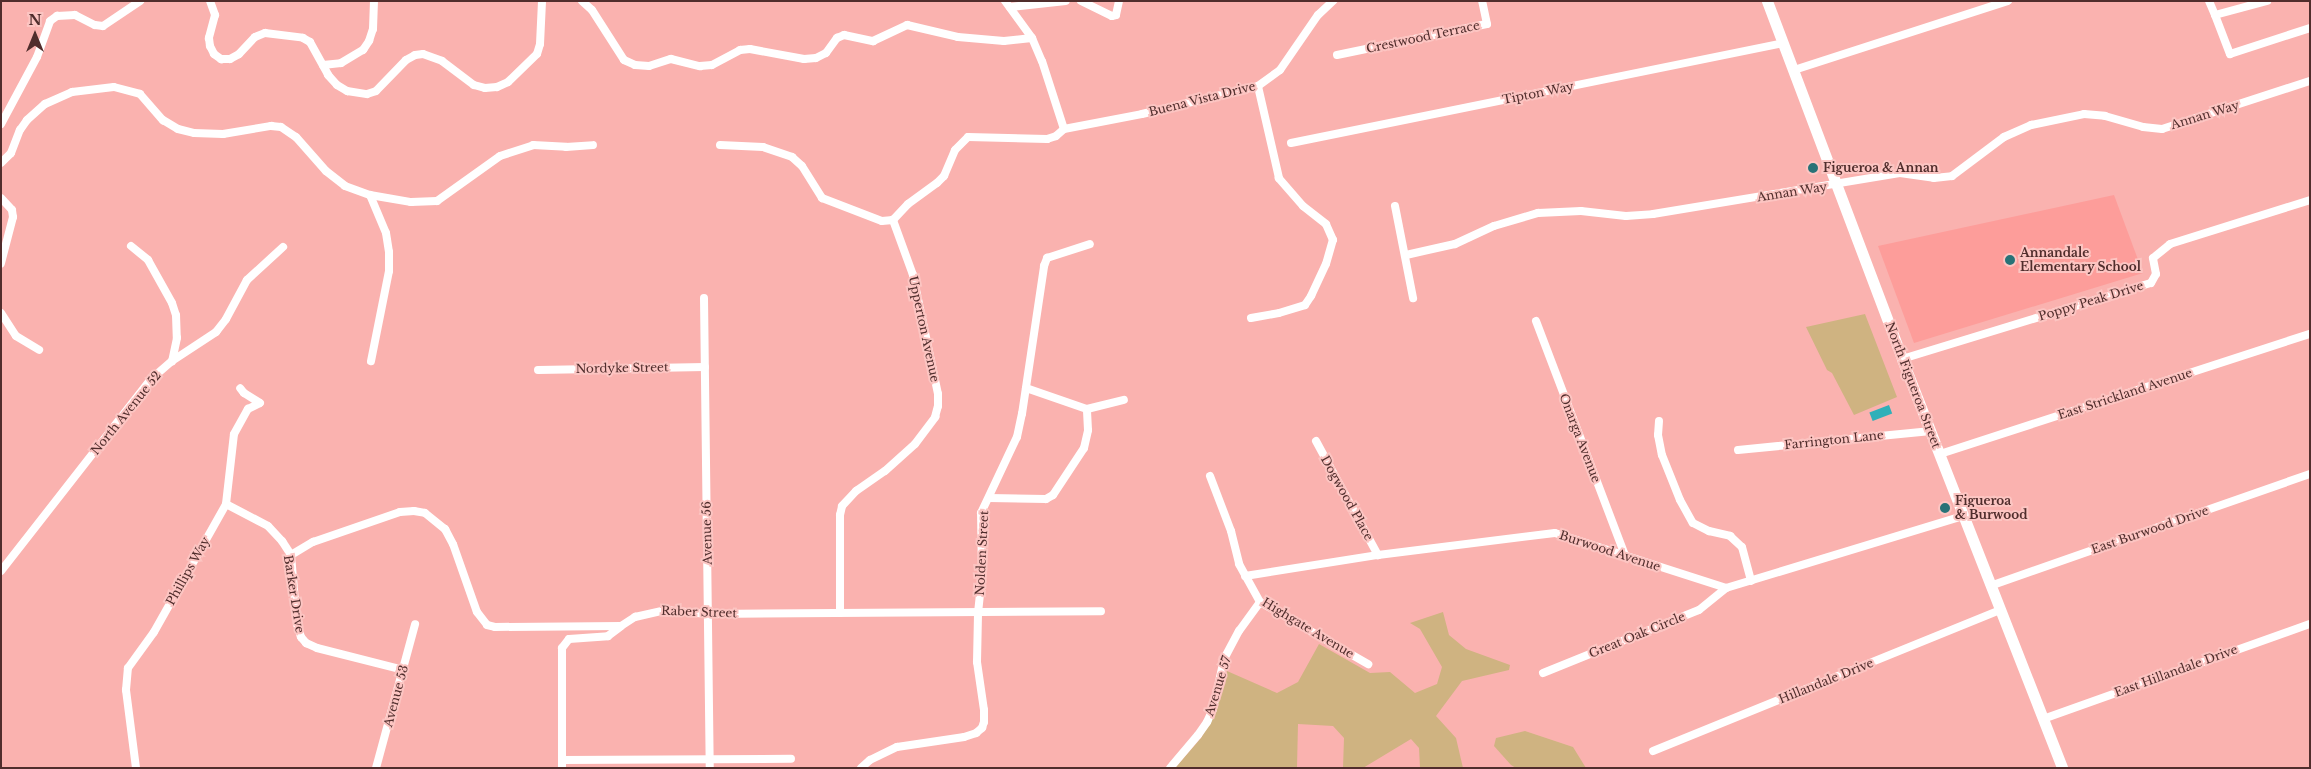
<!DOCTYPE html>
<style>
body{margin:0}
#map{position:relative;width:2311px;height:769px;overflow:hidden;background:#fab2af;font-family:"Libre Baskerville",serif}
div>[style]{position:absolute}
[style*='--x']{left:calc(var(--x)*1px);top:calc(var(--y)*1px);width:calc(var(--w)*1px);rotate:calc(var(--a)*1deg)}
.built>*{inset:0;background:#fd9d9a}
.green>*{inset:0;background:#cfb381}
.water>*{inset:0;background:#2fb0b9;transform-origin:0 0}
.street>*{height:8px;margin:-4px;padding:0 4px;transform-origin:4px;border-radius:4px;background:#fff}
.secondary>*{height:11px;margin:-5.5px;padding:0 5.5px;transform-origin:5.5px;border-radius:5.5px;background:#fff}
.dots>*{width:14px;height:14px;translate:-50% -50%;box-sizing:border-box;border:2px solid #fcc5c2;border-radius:50%}
span{translate:-50% -50%;white-space:nowrap;text-align:center;line-height:1.15;-webkit-text-stroke:4px #fcc5c2;paint-order:stroke}
.street-label{font-size:12px;color:#502d2c}
.poi-label{font-size:12px;color:#502d2c;font-weight:700}
.left{translate:0 -50%;text-align:left}
.frame{position:absolute;inset:0;border:2px solid #502d2c;pointer-events:none}
.north{position:absolute;left:10px;top:10px;width:50px;height:50px;-webkit-text-stroke:4px #fcc5c2;paint-order:stroke;rotate:0deg;font-size:14px;font-weight:700;line-height:20px;text-align:center;color:#502d2c}
.north::after{content:'';display:block;margin:auto;width:18px;height:22px;background:#502d2c;clip-path:polygon(50% 0,100% 100%,50% 72%,0 100%)}
</style>
<div id="map">
<div class="built">
<i style="clip-path:polygon(2114px 195px,2143px 273px,1914px 343px,1878px 246px)"></i>
</div>
<div class="green">
<i style="clip-path:polygon(1865px 314px,1897px 397px,1854px 415px,1832px 373px,1827px 370px,1806px 327px)"></i>
<i style="clip-path:polygon(1443px 612px,1449px 635px,1466px 649px,1510px 665px,1509px 670px,1462px 681px,1436px 716px,1456px 738px,1463px 768px,1420px 768px,1419px 748px,1411px 739px,1363px 768px,1343px 768px,1344px 738px,1333px 726px,1298px 724px,1297px 768px,1175px 768px,1201px 738px,1211px 721px,1227px 671px,1277px 693px,1298px 682px,1319px 644px,1370px 673px,1390px 672px,1415px 693px,1437px 684px,1442px 667px,1420px 629px,1410px 623px)"></i>
<i style="clip-path:polygon(1525px 731px,1573px 747px,1586px 768px,1516px 768px,1511px 765px,1494px 746px,1496px 738px)"></i>
</div>
<div class="water">
<i style="left:1889px;top:405px;width:9px;height:21px;rotate:69deg"></i>
</div>
<div class="street">
<i style="--x:210;--y:1;--w:15;--a:70"></i>
<i style="--x:215;--y:15;--w:24;--a:105"></i>
<i style="--x:209;--y:38;--w:8;--a:83"></i>
<i style="--x:210;--y:46;--w:9;--a:63"></i>
<i style="--x:214;--y:54;--w:9;--a:36"></i>
<i style="--x:221;--y:59;--w:9;--a:0"></i>
<i style="--x:230;--y:59;--w:10;--a:-29"></i>
<i style="--x:239;--y:54;--w:23;--a:-47"></i>
<i style="--x:255;--y:37;--w:11;--a:-22"></i>
<i style="--x:265;--y:33;--w:38;--a:7"></i>
<i style="--x:303;--y:38;--w:8;--a:30"></i>
<i style="--x:310;--y:42;--w:38;--a:61"></i>
<i style="--x:328;--y:75;--w:13;--a:48"></i>
<i style="--x:337;--y:85;--w:12;--a:31"></i>
<i style="--x:347;--y:91;--w:20;--a:9"></i>
<i style="--x:367;--y:94;--w:9;--a:-18"></i>
<i style="--x:376;--y:91;--w:43;--a:-45.9"></i>
<i style="--x:406;--y:60;--w:10;--a:-29"></i>
<i style="--x:415;--y:55;--w:8;--a:-7"></i>
<i style="--x:423;--y:54;--w:20;--a:20"></i>
<i style="--x:442;--y:61;--w:40;--a:37"></i>
<i style="--x:474;--y:85;--w:11;--a:15"></i>
<i style="--x:485;--y:88;--w:12;--a:-5"></i>
<i style="--x:497;--y:87;--w:12;--a:-24"></i>
<i style="--x:508;--y:82;--w:40;--a:-44"></i>
<i style="--x:537;--y:54;--w:10;--a:-73"></i>
<i style="--x:540;--y:44;--w:43;--a:-87.3"></i>
<i style="--x:582;--y:1;--w:13;--a:42"></i>
<i style="--x:592;--y:10;--w:59;--a:57.4"></i>
<i style="--x:624;--y:60;--w:12;--a:24"></i>
<i style="--x:635;--y:65;--w:14;--a:4"></i>
<i style="--x:649;--y:66;--w:23;--a:-18"></i>
<i style="--x:671;--y:59;--w:30;--a:14"></i>
<i style="--x:700;--y:66;--w:12;--a:-5"></i>
<i style="--x:712;--y:65;--w:32;--a:-28"></i>
<i style="--x:740;--y:50;--w:10;--a:-6"></i>
<i style="--x:750;--y:49;--w:55;--a:10.5"></i>
<i style="--x:804;--y:59;--w:12;--a:-5"></i>
<i style="--x:816;--y:58;--w:11;--a:-27"></i>
<i style="--x:826;--y:53;--w:19;--a:-54"></i>
<i style="--x:837;--y:38;--w:8;--a:-23"></i>
<i style="--x:844;--y:35;--w:30;--a:12"></i>
<i style="--x:873;--y:41;--w:38;--a:-25"></i>
<i style="--x:907;--y:25;--w:52;--a:13.2"></i>
<i style="--x:958;--y:37;--w:46;--a:5"></i>
<i style="--x:1004;--y:41;--w:28;--a:-6"></i>
<i style="--x:1005;--y:1;--w:46;--a:53.9"></i>
<i style="--x:1032;--y:38;--w:25;--a:67"></i>
<i style="--x:1042;--y:61;--w:71;--a:72.1"></i>
<i style="--x:1081;--y:1;--w:34;--a:26"></i>
<i style="--x:1112;--y:16;--w:4;--a:-14"></i>
<i style="--x:1116;--y:15;--w:14;--a:-78"></i>
<i style="--x:2209;--y:1;--w:15;--a:67"></i>
<i style="--x:2215;--y:15;--w:54;--a:-15.1"></i>
<i style="--x:1010;--y:7;--w:56;--a:-6.1"></i>
<i style="--x:2215;--y:15;--w:42;--a:69"></i>
<i style="--x:2230;--y:54;--w:84;--a:-18"></i>
<i style="--x:1337;--y:55;--w:153;--a:-11.7"></i>
<i style="--x:1487;--y:24;--w:24;--a:-102"></i>
<i style="--x:323;--y:65;--w:18;--a:-6"></i>
<i style="--x:341;--y:63;--w:26;--a:-31"></i>
<i style="--x:363;--y:50;--w:11;--a:-56"></i>
<i style="--x:369;--y:41;--w:13;--a:-72"></i>
<i style="--x:373;--y:29;--w:28;--a:-88"></i>
<i style="--x:1794;--y:70;--w:225;--a:-17.9"></i>
<i style="--x:1;--y:124;--w:76;--a:-61.8"></i>
<i style="--x:37;--y:57;--w:38;--a:-70"></i>
<i style="--x:50;--y:21;--w:9;--a:-36"></i>
<i style="--x:57;--y:16;--w:18;--a:-3"></i>
<i style="--x:75;--y:15;--w:22;--a:27"></i>
<i style="--x:95;--y:25;--w:8;--a:7"></i>
<i style="--x:103;--y:26;--w:45;--a:-34"></i>
<i style="--x:1064;--y:129;--w:79;--a:-10.9"></i>
<i style="--x:1142;--y:114;--w:119;--a:-13.6"></i>
<i style="--x:1258;--y:86;--w:27;--a:-36"></i>
<i style="--x:1280;--y:70;--w:67;--a:-55.4"></i>
<i style="--x:1318;--y:15;--w:21;--a:-43"></i>
<i style="--x:1291;--y:143;--w:503;--a:-11.47"></i>
<i style="--x:720;--y:145;--w:43;--a:2.7"></i>
<i style="--x:763;--y:147;--w:31;--a:19"></i>
<i style="--x:792;--y:157;--w:13;--a:42"></i>
<i style="--x:802;--y:166;--w:38;--a:58"></i>
<i style="--x:822;--y:198;--w:64;--a:21"></i>
<i style="--x:882;--y:221;--w:11;--a:-5"></i>
<i style="--x:1;--y:163;--w:14;--a:-45"></i>
<i style="--x:11;--y:153;--w:25;--a:-69"></i>
<i style="--x:20;--y:130;--w:12;--a:-55"></i>
<i style="--x:27;--y:120;--w:24;--a:-42"></i>
<i style="--x:45;--y:104;--w:30;--a:-24"></i>
<i style="--x:72;--y:92;--w:42;--a:-6.8"></i>
<i style="--x:114;--y:87;--w:27;--a:15"></i>
<i style="--x:140;--y:94;--w:35;--a:49"></i>
<i style="--x:163;--y:120;--w:17;--a:31"></i>
<i style="--x:178;--y:129;--w:16;--a:14"></i>
<i style="--x:194;--y:133;--w:29;--a:2"></i>
<i style="--x:223;--y:134;--w:49;--a:-9.5"></i>
<i style="--x:271;--y:126;--w:10;--a:6"></i>
<i style="--x:281;--y:127;--w:18;--a:34"></i>
<i style="--x:296;--y:137;--w:45;--a:48.6"></i>
<i style="--x:326;--y:171;--w:24;--a:38"></i>
<i style="--x:345;--y:186;--w:27;--a:20"></i>
<i style="--x:370;--y:195;--w:42;--a:9.7"></i>
<i style="--x:411;--y:202;--w:26;--a:-2"></i>
<i style="--x:437;--y:201;--w:77;--a:-35.5"></i>
<i style="--x:500;--y:156;--w:35;--a:-18"></i>
<i style="--x:533;--y:145;--w:33;--a:3"></i>
<i style="--x:566;--y:147;--w:27;--a:-4"></i>
<i style="--x:370;--y:195;--w:41;--a:67.2"></i>
<i style="--x:386;--y:233;--w:19;--a:81"></i>
<i style="--x:389;--y:252;--w:19;--a:90"></i>
<i style="--x:389;--y:271;--w:92;--a:101.3"></i>
<i style="--x:1;--y:198;--w:16;--a:47"></i>
<i style="--x:12;--y:210;--w:7;--a:82"></i>
<i style="--x:13;--y:217;--w:48;--a:104.6"></i>
<i style="--x:1395;--y:206;--w:94;--a:78.9"></i>
<i style="--x:131;--y:246;--w:22;--a:39"></i>
<i style="--x:148;--y:260;--w:49;--a:60.8"></i>
<i style="--x:172;--y:303;--w:13;--a:72"></i>
<i style="--x:176;--y:315;--w:23;--a:88"></i>
<i style="--x:177;--y:338;--w:24;--a:102"></i>
<i style="--x:1406;--y:255;--w:50;--a:-12.7"></i>
<i style="--x:1455;--y:244;--w:43;--a:-24.8"></i>
<i style="--x:1494;--y:226;--w:46;--a:-16.5"></i>
<i style="--x:1538;--y:213;--w:43;--a:-2.7"></i>
<i style="--x:1581;--y:211;--w:45;--a:6.3"></i>
<i style="--x:1626;--y:216;--w:27;--a:-4"></i>
<i style="--x:1653;--y:214;--w:250;--a:-9.4"></i>
<i style="--x:1900;--y:173;--w:34;--a:8"></i>
<i style="--x:1934;--y:178;--w:18;--a:-6"></i>
<i style="--x:1952;--y:176;--w:65;--a:-36.9"></i>
<i style="--x:2004;--y:137;--w:30;--a:-24"></i>
<i style="--x:2031;--y:125;--w:54;--a:-11.7"></i>
<i style="--x:2084;--y:114;--w:21;--a:5"></i>
<i style="--x:2105;--y:116;--w:40;--a:16"></i>
<i style="--x:2143;--y:127;--w:19;--a:6"></i>
<i style="--x:2162;--y:129;--w:156;--a:-18"></i>
<i style="--x:704;--y:298;--w:470;--a:89.3"></i>
<i style="--x:1;--y:313;--w:27;--a:57"></i>
<i style="--x:16;--y:336;--w:27;--a:31"></i>
<i style="--x:1251;--y:318;--w:28;--a:-10"></i>
<i style="--x:1279;--y:313;--w:27;--a:-17"></i>
<i style="--x:1305;--y:305;--w:11;--a:-56"></i>
<i style="--x:1311;--y:296;--w:35;--a:-65"></i>
<i style="--x:1326;--y:264;--w:25;--a:-74"></i>
<i style="--x:1333;--y:240;--w:17;--a:-114"></i>
<i style="--x:1326;--y:224;--w:29;--a:-142"></i>
<i style="--x:1303;--y:206;--w:37;--a:-131"></i>
<i style="--x:1279;--y:178;--w:94;--a:-102.9"></i>
<i style="--x:1536;--y:321;--w:250;--a:69.2"></i>
<i style="--x:1902;--y:359;--w:260;--a:-17"></i>
<i style="--x:2151;--y:283;--w:10;--a:-61"></i>
<i style="--x:2156;--y:274;--w:16;--a:-101"></i>
<i style="--x:2153;--y:258;--w:22;--a:-39"></i>
<i style="--x:2170;--y:244;--w:147;--a:-17.4"></i>
<i style="--x:538;--y:370;--w:167;--a:-1"></i>
<i style="--x:1026;--y:388;--w:65;--a:19"></i>
<i style="--x:1087;--y:409;--w:38;--a:-14"></i>
<i style="--x:1659;--y:421;--w:14;--a:94"></i>
<i style="--x:1658;--y:435;--w:20;--a:79"></i>
<i style="--x:1662;--y:455;--w:48;--a:68.2"></i>
<i style="--x:1680;--y:500;--w:26;--a:61"></i>
<i style="--x:1693;--y:523;--w:18;--a:27"></i>
<i style="--x:1709;--y:531;--w:22;--a:13"></i>
<i style="--x:1730;--y:536;--w:16;--a:43"></i>
<i style="--x:1742;--y:547;--w:35;--a:75"></i>
<i style="--x:1316;--y:441;--w:130;--a:61.5"></i>
<i style="--x:1738;--y:450;--w:194;--a:-5.6"></i>
<i style="--x:1940;--y:454;--w:389;--a:-18"></i>
<i style="--x:1210;--y:476;--w:59;--a:69.1"></i>
<i style="--x:1231;--y:531;--w:34;--a:76"></i>
<i style="--x:1239;--y:564;--w:43;--a:61.1"></i>
<i style="--x:1260;--y:602;--w:125;--a:29.9"></i>
<i style="--x:989;--y:498;--w:57;--a:1"></i>
<i style="--x:1046;--y:499;--w:8;--a:-30"></i>
<i style="--x:1053;--y:495;--w:56;--a:-56.6"></i>
<i style="--x:1084;--y:448;--w:18;--a:-77"></i>
<i style="--x:1088;--y:430;--w:21;--a:-93"></i>
<i style="--x:226;--y:504;--w:47;--a:27.6"></i>
<i style="--x:268;--y:526;--w:21;--a:47"></i>
<i style="--x:282;--y:541;--w:17;--a:57"></i>
<i style="--x:291;--y:555;--w:69;--a:85"></i>
<i style="--x:297;--y:624;--w:14;--a:73"></i>
<i style="--x:301;--y:637;--w:8;--a:50"></i>
<i style="--x:306;--y:643;--w:12;--a:24"></i>
<i style="--x:317;--y:648;--w:89;--a:14.3"></i>
<i style="--x:291;--y:555;--w:26;--a:-31"></i>
<i style="--x:313;--y:542;--w:92;--a:-19"></i>
<i style="--x:400;--y:512;--w:14;--a:-4"></i>
<i style="--x:414;--y:511;--w:11;--a:10"></i>
<i style="--x:425;--y:513;--w:26;--a:39"></i>
<i style="--x:445;--y:529;--w:17;--a:62"></i>
<i style="--x:453;--y:544;--w:72;--a:70.6"></i>
<i style="--x:477;--y:612;--w:16;--a:52"></i>
<i style="--x:487;--y:625;--w:8;--a:14"></i>
<i style="--x:495;--y:627;--w:126;--a:-0.5"></i>
<i style="--x:621;--y:626;--w:17;--a:-33"></i>
<i style="--x:635;--y:617;--w:31;--a:-13"></i>
<i style="--x:665;--y:610;--w:43;--a:5.3"></i>
<i style="--x:708;--y:614;--w:393;--a:-0.4"></i>
<i style="--x:1;--y:571;--w:242;--a:-52"></i>
<i style="--x:150;--y:380;--w:29;--a:-41"></i>
<i style="--x:172;--y:361;--w:53;--a:-33.4"></i>
<i style="--x:216;--y:332;--w:16;--a:-52"></i>
<i style="--x:226;--y:319;--w:44;--a:-61.7"></i>
<i style="--x:247;--y:280;--w:49;--a:-42.5"></i>
<i style="--x:1245;--y:576;--w:135;--a:-9"></i>
<i style="--x:1378;--y:555;--w:178;--a:-7.1"></i>
<i style="--x:1555;--y:533;--w:180;--a:17.8"></i>
<i style="--x:1726;--y:588;--w:248;--a:-16.9"></i>
<i style="--x:1990;--y:586;--w:339;--a:-19.3"></i>
<i style="--x:840;--y:613;--w:98;--a:-90"></i>
<i style="--x:840;--y:515;--w:9;--a:-77"></i>
<i style="--x:842;--y:506;--w:21;--a:-47"></i>
<i style="--x:856;--y:491;--w:35;--a:-35"></i>
<i style="--x:885;--y:471;--w:40;--a:-42"></i>
<i style="--x:915;--y:444;--w:34;--a:-53"></i>
<i style="--x:935;--y:417;--w:11;--a:-75"></i>
<i style="--x:938;--y:406;--w:12;--a:-90"></i>
<i style="--x:938;--y:394;--w:122;--a:-101.9"></i>
<i style="--x:913;--y:275;--w:59;--a:-110"></i>
<i style="--x:893;--y:220;--w:22;--a:-47"></i>
<i style="--x:908;--y:204;--w:36;--a:-36"></i>
<i style="--x:937;--y:183;--w:10;--a:-45"></i>
<i style="--x:944;--y:176;--w:28;--a:-67"></i>
<i style="--x:955;--y:150;--w:18;--a:-45"></i>
<i style="--x:968;--y:137;--w:79;--a:1.5"></i>
<i style="--x:1047;--y:139;--w:9;--a:-18"></i>
<i style="--x:1056;--y:136;--w:11;--a:-41"></i>
<i style="--x:1543;--y:673;--w:168;--a:-22"></i>
<i style="--x:1699;--y:610;--w:35;--a:-39"></i>
<i style="--x:2043;--y:719;--w:283;--a:-19.6"></i>
<i style="--x:1653;--y:751;--w:375;--a:-22.1"></i>
<i style="--x:562;--y:760;--w:229;--a:-0.3"></i>
<i style="--x:136;--y:768;--w:79;--a:-97.3"></i>
<i style="--x:126;--y:690;--w:22;--a:-85"></i>
<i style="--x:128;--y:668;--w:44;--a:-54.2"></i>
<i style="--x:154;--y:632;--w:147;--a:-60.6"></i>
<i style="--x:226;--y:504;--w:70;--a:-83.5"></i>
<i style="--x:234;--y:434;--w:29;--a:-61"></i>
<i style="--x:248;--y:409;--w:13;--a:-27"></i>
<i style="--x:260;--y:403;--w:19;--a:-148"></i>
<i style="--x:244;--y:393;--w:6;--a:-129"></i>
<i style="--x:376;--y:768;--w:149;--a:-74.8"></i>
<i style="--x:562;--y:768;--w:120;--a:-90"></i>
<i style="--x:562;--y:648;--w:11;--a:-52"></i>
<i style="--x:569;--y:639;--w:39;--a:-4"></i>
<i style="--x:608;--y:636;--w:15;--a:-37"></i>
<i style="--x:861;--y:768;--w:12;--a:-42"></i>
<i style="--x:870;--y:760;--w:30;--a:-26"></i>
<i style="--x:897;--y:747;--w:68;--a:-8.5"></i>
<i style="--x:964;--y:737;--w:13;--a:-18"></i>
<i style="--x:976;--y:733;--w:8;--a:-40"></i>
<i style="--x:982;--y:728;--w:6;--a:-72"></i>
<i style="--x:984;--y:722;--w:12;--a:-90"></i>
<i style="--x:984;--y:710;--w:49;--a:-98.3"></i>
<i style="--x:977;--y:662;--w:49;--a:-88.8"></i>
<i style="--x:978;--y:613;--w:39;--a:-84"></i>
<i style="--x:982;--y:574;--w:61;--a:-90.9"></i>
<i style="--x:981;--y:513;--w:84;--a:-64.7"></i>
<i style="--x:1017;--y:437;--w:24;--a:-78"></i>
<i style="--x:1022;--y:414;--w:150;--a:-81.5"></i>
<i style="--x:1044;--y:266;--w:9;--a:-69"></i>
<i style="--x:1047;--y:258;--w:45;--a:-18"></i>
<i style="--x:1170;--y:768;--w:43;--a:-49.7"></i>
<i style="--x:1198;--y:735;--w:16;--a:-55"></i>
<i style="--x:1207;--y:722;--w:14;--a:-65"></i>
<i style="--x:1213;--y:709;--w:51;--a:-77.6"></i>
<i style="--x:1224;--y:659;--w:32;--a:-62"></i>
<i style="--x:1239;--y:631;--w:36;--a:-54"></i>
</div>
<div class="secondary">
<i style="--x:1767;--y:1;--w:383;--a:69.3"></i>
<i style="--x:1902;--y:359;--w:439;--a:68.6"></i>
</div>
<div class="dots">
<i style="left:1813px;top:168px;background:#287277"></i>
<i style="left:2010px;top:260px;background:#287277"></i>
<i style="left:1945px;top:508px;background:#287277"></i>
</div>
<div class="street-label">
<span style="left:1423px;top:37px;rotate:-12deg">Crestwood Terrace</span>
<span style="left:1538px;top:93px;rotate:-11deg">Tipton Way</span>
<span style="left:1202px;top:99px;rotate:-14deg">Buena Vista Drive</span>
<span style="left:2205px;top:115px;rotate:-17deg">Annan Way</span>
<span style="left:1792px;top:192px;rotate:-9deg">Annan Way</span>
<span style="left:2091px;top:301px;rotate:-17deg">Poppy Peak Drive</span>
<span style="left:924px;top:329px;rotate:78deg">Upperton Avenue</span>
<span style="left:622px;top:368px;rotate:-1deg">Nordyke Street</span>
<span style="left:1913px;top:385px;rotate:69deg">North Figueroa Street</span>
<span style="left:2125px;top:394px;rotate:-18deg">East Strickland Avenue</span>
<span style="left:126px;top:413px;rotate:-51deg">North Avenue 52</span>
<span style="left:1580px;top:438px;rotate:69deg">Onarga Avenue</span>
<span style="left:1834px;top:440px;rotate:-6deg">Farrington Lane</span>
<span style="left:1347px;top:498px;rotate:61deg">Dogwood Place</span>
<span style="left:2150px;top:530px;rotate:-19deg">East Burwood Drive</span>
<span style="left:707px;top:533px;rotate:-91deg">Avenue 56</span>
<span style="left:1610px;top:551px;rotate:18deg">Burwood Avenue</span>
<span style="left:982px;top:553px;rotate:-87deg">Nolden Street</span>
<span style="left:188px;top:571px;rotate:-61deg">Phillips Way</span>
<span style="left:294px;top:594px;rotate:81deg">Barker Drive</span>
<span style="left:699px;top:612px;rotate:2deg">Raber Street</span>
<span style="left:1308px;top:628px;rotate:31deg">Highgate Avenue</span>
<span style="left:1637px;top:635px;rotate:-22deg">Great Oak Circle</span>
<span style="left:2176px;top:671px;rotate:-20deg">East Hillandale Drive</span>
<span style="left:1826px;top:681px;rotate:-22deg">Hillandale Drive</span>
<span style="left:1218px;top:686px;rotate:-73deg">Avenue 57</span>
<span style="left:396px;top:696px;rotate:-75deg">Avenue 53</span>
</div>
<div class="poi-label">
<span class="left" style="left:1823px;top:168px">Figueroa &amp; Annan</span>
<span class="left" style="left:2020px;top:260px">Annandale<br>Elementary School</span>
<span class="left" style="left:1955px;top:508px">Figueroa<br>&amp; Burwood</span>
</div>
<div class="frame"></div>
<div class="north">N</div>
</div>
